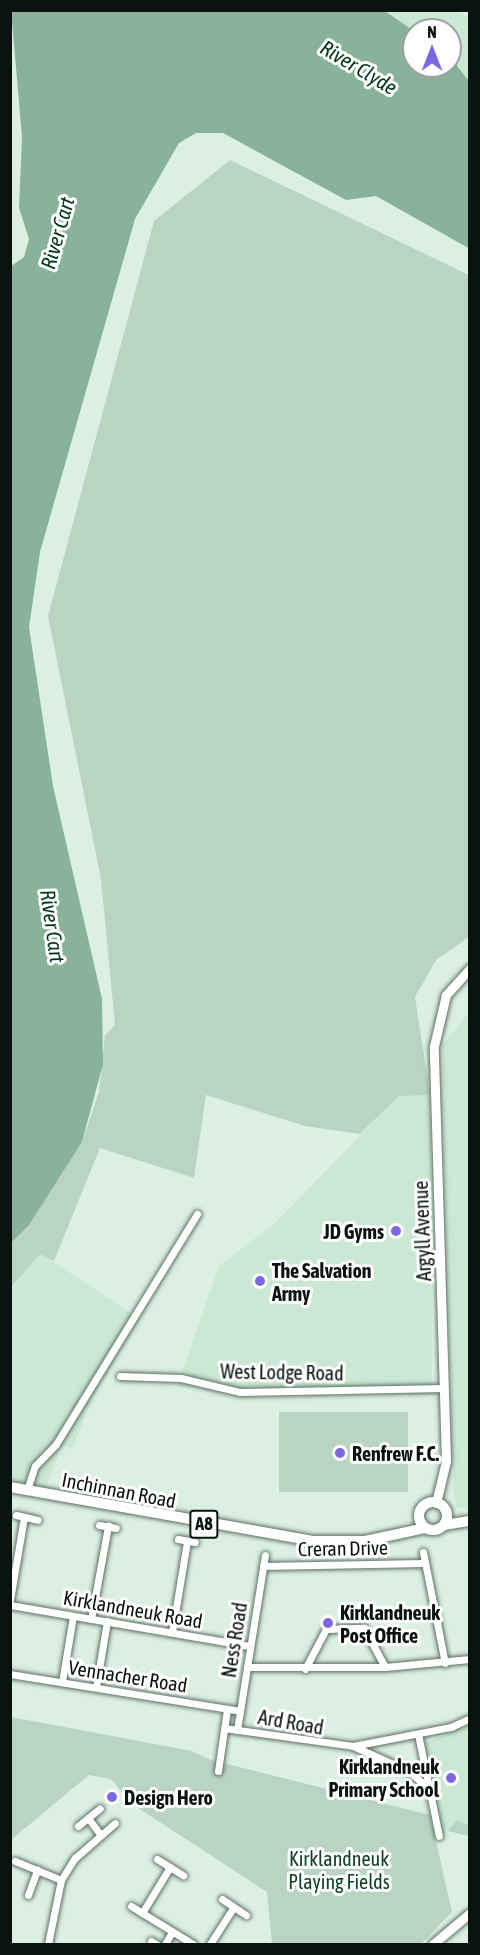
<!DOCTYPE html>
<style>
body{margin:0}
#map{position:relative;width:480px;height:1955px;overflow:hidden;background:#dbf0e2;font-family:"Asap Condensed",sans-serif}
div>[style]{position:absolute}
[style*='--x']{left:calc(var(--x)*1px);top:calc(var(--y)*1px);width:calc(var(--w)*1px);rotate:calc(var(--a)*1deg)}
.built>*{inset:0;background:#cbe8d4}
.green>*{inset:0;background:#bad4c3;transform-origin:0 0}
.water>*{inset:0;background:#89b398}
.roads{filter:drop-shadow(0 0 2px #5d7164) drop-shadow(0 0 2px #5d7164)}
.street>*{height:7px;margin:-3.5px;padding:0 3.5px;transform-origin:3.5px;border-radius:3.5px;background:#fff}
.secondary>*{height:9px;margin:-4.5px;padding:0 4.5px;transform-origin:4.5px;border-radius:4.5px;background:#fff}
.primary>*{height:10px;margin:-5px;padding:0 5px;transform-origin:5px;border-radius:5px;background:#fff}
.primary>.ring{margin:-5px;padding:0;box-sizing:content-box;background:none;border:10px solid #fff;border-radius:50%}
.dots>*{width:16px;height:16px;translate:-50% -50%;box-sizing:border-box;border:3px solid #fff;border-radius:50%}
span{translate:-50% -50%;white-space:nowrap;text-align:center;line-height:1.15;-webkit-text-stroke:6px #fff;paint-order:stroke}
.shield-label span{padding:2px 4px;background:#fff;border:2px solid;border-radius:4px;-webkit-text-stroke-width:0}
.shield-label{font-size:18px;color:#0b130e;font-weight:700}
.poi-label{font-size:20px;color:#0b130e;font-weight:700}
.right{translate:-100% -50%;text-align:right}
.left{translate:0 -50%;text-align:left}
.street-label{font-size:20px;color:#0b130e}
.park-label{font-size:20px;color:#0c4126}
.water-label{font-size:21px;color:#00351b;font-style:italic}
.frame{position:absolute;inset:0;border:12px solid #0b130e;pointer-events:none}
.north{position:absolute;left:402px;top:18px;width:60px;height:60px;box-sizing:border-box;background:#fff;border:2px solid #9da19f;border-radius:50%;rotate:0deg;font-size:16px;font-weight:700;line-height:24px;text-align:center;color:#0b130e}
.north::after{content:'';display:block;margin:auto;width:21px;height:27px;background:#7d68e4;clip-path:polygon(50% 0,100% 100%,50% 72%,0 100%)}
</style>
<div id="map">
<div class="built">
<i style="clip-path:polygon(386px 11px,457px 11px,469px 18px,469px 81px,450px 57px,450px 30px,414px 31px)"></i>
<i style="clip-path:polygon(469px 1012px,469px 1509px,457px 1507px,454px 1497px,442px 1046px)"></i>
<i style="clip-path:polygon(430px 1095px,432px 1395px,177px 1387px,219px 1266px,275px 1223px,399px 1096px)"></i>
<i style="clip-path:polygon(40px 1253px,140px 1319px,91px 1401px,73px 1448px,61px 1447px,46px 1488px,11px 1480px,11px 1287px)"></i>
<i style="clip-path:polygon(469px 1725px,469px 1836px,443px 1829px,425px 1743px)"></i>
</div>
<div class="green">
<i style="clip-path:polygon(230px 160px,469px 275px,469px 937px,436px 960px,415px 997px,430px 1095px,399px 1096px,360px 1134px,305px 1126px,206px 1095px,194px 1178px,100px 1148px,54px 1261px,40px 1254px,11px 1287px,11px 1243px,29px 1225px,82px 1142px,99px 1092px,105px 1035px,115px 1025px,101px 879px,48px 616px,154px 221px)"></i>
<i style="left:408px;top:1412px;width:80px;height:129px;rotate:90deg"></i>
<i style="clip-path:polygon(11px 1717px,192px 1751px,211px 1760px,430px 1815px,452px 1912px,421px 1944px,272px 1944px,267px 1892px,132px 1804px,111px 1779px,89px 1775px,11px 1840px)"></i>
<i style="clip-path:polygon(457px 1820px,469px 1826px,469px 1836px,448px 1831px)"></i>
</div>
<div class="water">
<i style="clip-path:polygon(11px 10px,385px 11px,414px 31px,414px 66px,450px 66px,450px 57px,469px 81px,470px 249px,376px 196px,346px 200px,223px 133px,196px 133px,179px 143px,135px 219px,40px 552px,29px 627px,53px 786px,102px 999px,103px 1064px,82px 1142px,29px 1225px,11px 1243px,10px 267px,24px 257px,29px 239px,19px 208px,22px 137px)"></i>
</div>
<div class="roads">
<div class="street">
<i style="--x:120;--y:1376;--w:61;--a:1.9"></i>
<i style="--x:181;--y:1378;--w:61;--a:13.3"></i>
<i style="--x:240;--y:1392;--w:204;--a:-1.1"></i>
<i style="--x:27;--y:1490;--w:25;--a:-72"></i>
<i style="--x:35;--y:1466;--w:30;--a:-46"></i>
<i style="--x:56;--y:1444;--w:270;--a:-58.5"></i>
<i style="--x:16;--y:1515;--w:22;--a:13"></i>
<i style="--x:99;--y:1525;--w:17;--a:10"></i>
<i style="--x:178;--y:1539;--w:17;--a:10"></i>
<i style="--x:423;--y:1552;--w:113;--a:78.8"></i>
<i style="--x:263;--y:1566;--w:161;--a:-1.1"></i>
<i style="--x:10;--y:1600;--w:84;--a:-80.4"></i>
<i style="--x:10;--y:1605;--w:243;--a:9.7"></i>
<i style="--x:91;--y:1619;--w:95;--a:-79.6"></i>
<i style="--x:172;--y:1632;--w:92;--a:-80.6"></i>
<i style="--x:247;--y:1667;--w:138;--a:0"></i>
<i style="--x:385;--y:1667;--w:85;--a:-5.4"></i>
<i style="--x:305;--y:1669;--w:45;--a:-62.3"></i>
<i style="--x:326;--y:1629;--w:38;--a:-2"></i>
<i style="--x:364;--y:1628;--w:44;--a:61.7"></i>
<i style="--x:10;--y:1674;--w:233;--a:9.1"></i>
<i style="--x:62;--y:1682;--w:67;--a:-80.5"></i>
<i style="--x:96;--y:1687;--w:67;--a:-80.5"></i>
<i style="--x:224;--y:1728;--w:130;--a:7.9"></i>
<i style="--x:353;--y:1746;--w:100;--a:-11"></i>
<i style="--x:451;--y:1727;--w:21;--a:-25"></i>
<i style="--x:237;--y:1730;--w:177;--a:-80.9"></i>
<i style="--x:418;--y:1734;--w:104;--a:78.4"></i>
<i style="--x:353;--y:1746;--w:60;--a:24.4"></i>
<i style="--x:408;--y:1771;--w:27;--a:39"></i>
<i style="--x:218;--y:1771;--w:63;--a:-81.7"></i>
<i style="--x:88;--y:1818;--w:21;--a:53"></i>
<i style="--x:78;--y:1826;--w:28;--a:-39"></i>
<i style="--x:157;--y:1859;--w:31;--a:32"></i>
<i style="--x:15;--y:1861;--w:50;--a:22.4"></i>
<i style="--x:28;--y:1895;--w:27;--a:-70"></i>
<i style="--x:222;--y:1899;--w:29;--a:34"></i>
<i style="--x:131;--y:1906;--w:73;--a:31.5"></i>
<i style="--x:142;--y:1913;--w:54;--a:-58.7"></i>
<i style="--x:151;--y:1941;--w:6;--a:31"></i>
<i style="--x:48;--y:1944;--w:65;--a:-78.5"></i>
<i style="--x:61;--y:1880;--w:26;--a:-58"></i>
<i style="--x:75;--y:1858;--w:53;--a:-41.2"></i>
<i style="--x:165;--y:1944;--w:14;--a:-60"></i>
<i style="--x:210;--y:1944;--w:43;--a:-57.4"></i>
</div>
<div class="secondary">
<i style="--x:436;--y:1503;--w:43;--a:-76.6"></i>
<i style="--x:446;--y:1461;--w:415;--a:-91.7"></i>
<i style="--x:434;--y:1046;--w:52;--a:-76.8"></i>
<i style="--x:446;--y:995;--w:36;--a:-48"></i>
<i style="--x:433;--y:1944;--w:48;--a:-40"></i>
</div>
<div class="primary">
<i style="--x:10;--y:1487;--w:309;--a:10.1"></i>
<i style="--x:314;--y:1541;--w:51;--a:0"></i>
<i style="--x:365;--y:1541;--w:61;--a:-12.2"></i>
<i class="ring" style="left:419px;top:1502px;width:18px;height:18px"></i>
<i style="--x:444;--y:1525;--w:26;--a:-9"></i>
</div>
</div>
<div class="dots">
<i style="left:396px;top:1231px;background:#7d68e4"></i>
<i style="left:260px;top:1281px;background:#7d68e4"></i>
<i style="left:340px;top:1453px;background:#7d68e4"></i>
<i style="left:328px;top:1623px;background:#7d68e4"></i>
<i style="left:451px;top:1778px;background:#7d68e4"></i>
<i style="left:112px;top:1797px;background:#7d68e4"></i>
</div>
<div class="shield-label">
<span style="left:204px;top:1524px">A8</span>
</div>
<div class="poi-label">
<span class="right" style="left:384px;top:1231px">JD Gyms</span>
<span class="left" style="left:272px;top:1282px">The Salvation<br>Army</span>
<span class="left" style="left:352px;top:1453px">Renfrew F.C.</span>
<span class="left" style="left:340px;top:1624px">Kirklandneuk<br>Post Office</span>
<span class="right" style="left:439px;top:1778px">Kirklandneuk<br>Primary School</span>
<span class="left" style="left:124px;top:1797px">Design Hero</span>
</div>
<div class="street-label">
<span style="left:422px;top:1231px;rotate:-92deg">Argyll Avenue</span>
<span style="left:282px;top:1372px;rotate:1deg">West Lodge Road</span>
<span style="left:119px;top:1490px;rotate:11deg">Inchinnan Road</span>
<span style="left:343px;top:1548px;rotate:-1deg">Creran Drive</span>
<span style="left:133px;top:1609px;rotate:10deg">Kirklandneuk Road</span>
<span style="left:234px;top:1640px;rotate:-81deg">Ness Road</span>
<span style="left:128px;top:1676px;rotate:9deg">Vennacher Road</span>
<span style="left:291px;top:1722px;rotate:10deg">Ard Road</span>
</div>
<div class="park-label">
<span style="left:339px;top:1870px">Kirklandneuk<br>Playing Fields</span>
</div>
<div class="water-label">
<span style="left:359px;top:67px;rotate:31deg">River Clyde</span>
<span style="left:57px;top:233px;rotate:-74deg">River Cart</span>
<span style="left:53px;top:926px;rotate:82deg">River Cart</span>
</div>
<div class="frame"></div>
<div class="north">N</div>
</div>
